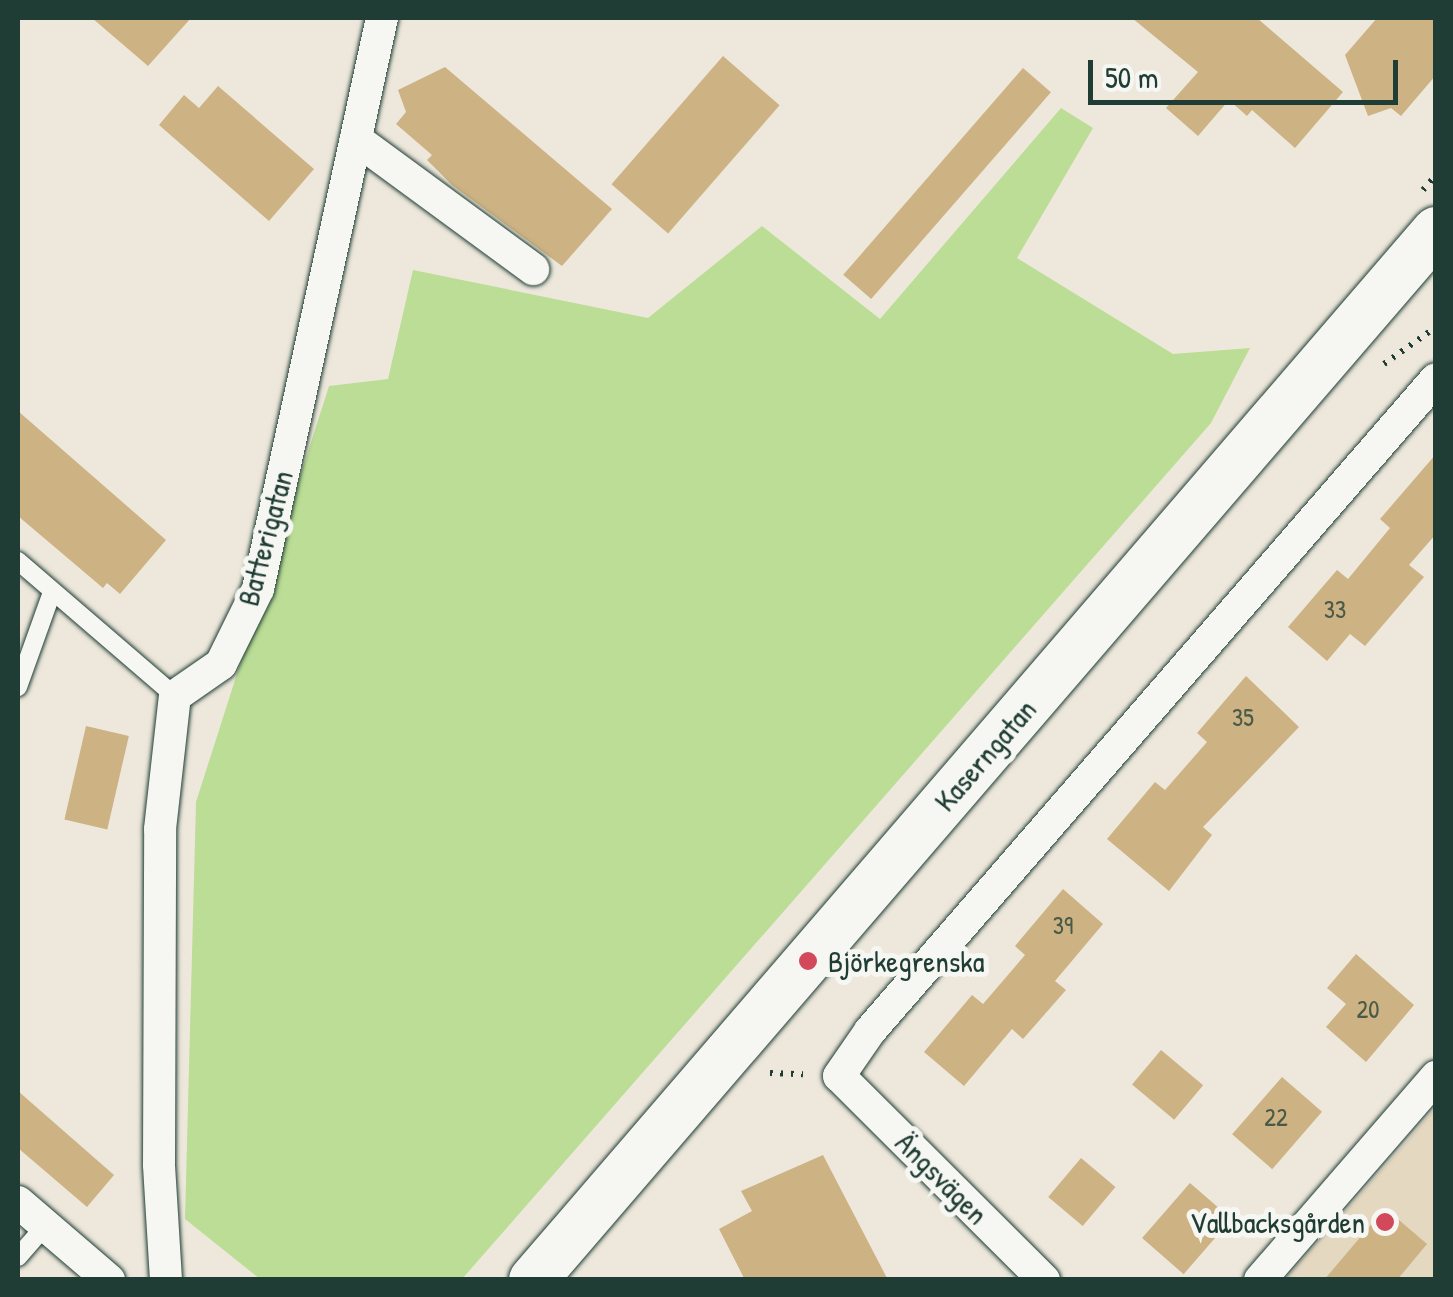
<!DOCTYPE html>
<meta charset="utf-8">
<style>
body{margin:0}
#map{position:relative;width:1453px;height:1297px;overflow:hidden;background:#eee8dc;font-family:"Patrick Hand",sans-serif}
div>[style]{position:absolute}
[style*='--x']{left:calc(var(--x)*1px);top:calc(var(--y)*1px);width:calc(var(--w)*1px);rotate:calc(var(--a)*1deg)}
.built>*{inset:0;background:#e4d8c1}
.green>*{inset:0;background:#bbdd96}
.building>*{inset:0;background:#cdb283;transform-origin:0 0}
.path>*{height:6px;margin-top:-3px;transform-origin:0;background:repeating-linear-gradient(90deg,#1f3d34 0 2.5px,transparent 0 10.5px)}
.roads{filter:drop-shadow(0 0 2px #1f3d34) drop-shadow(0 0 2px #1f3d34)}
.service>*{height:18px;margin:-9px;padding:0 9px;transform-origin:9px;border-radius:9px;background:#f6f6f2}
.minor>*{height:32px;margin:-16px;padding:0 16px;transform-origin:16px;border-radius:16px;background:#f6f6f2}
.secondary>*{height:48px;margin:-24px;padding:0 24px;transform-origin:24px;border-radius:24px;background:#f6f6f2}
.dots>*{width:28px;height:28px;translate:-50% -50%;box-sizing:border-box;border:5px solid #f6f6f2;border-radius:50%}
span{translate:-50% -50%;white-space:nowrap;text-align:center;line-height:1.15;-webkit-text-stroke:10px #f6f6f2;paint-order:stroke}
.number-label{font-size:25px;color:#4a5a48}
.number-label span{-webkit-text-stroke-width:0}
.street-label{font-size:30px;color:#1f3d34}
.poi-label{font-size:30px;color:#1f3d34}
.left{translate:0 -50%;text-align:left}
.right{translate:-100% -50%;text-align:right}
.frame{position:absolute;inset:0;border:20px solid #1f3d34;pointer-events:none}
.scale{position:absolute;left:1088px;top:60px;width:310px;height:45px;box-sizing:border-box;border:5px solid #1f3d34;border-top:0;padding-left:12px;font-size:30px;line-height:35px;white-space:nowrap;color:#1f3d34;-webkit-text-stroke:8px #f6f6f2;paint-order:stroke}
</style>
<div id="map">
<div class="built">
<i style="clip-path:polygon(1435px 1108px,1435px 1279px,1285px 1279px,1407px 1141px)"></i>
</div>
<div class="green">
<i style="clip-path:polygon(1061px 108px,1093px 128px,1017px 258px,1173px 354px,1250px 348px,1211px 423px,462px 1279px,260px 1279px,185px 1219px,196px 802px,329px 386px,388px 379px,413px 270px,648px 318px,762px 226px,880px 319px)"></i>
</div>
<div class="building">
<i style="clip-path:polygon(92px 18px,191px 18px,148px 66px)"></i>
<i style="clip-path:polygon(1132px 18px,1257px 18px,1343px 92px,1295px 148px,1252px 110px,1247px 116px,1229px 100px,1198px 136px,1166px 108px,1198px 72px)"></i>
<i style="clip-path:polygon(1377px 18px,1436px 18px,1436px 75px,1401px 116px,1391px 108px,1368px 116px,1345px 55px)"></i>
<i style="left:723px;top:56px;width:75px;height:170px;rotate:41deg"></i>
<i style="clip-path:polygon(445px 67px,612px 209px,562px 266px,452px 185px,427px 160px,432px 155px,396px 124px,406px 112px,398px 90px)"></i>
<i style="left:1023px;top:68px;width:37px;height:274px;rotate:41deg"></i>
<i style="clip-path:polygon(218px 86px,314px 169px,269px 221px,159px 125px,184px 95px,199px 108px)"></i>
<i style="clip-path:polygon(18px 411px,166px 540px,120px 594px,107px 583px,103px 588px,18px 516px)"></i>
<i style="clip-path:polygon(1436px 454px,1436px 534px,1409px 565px,1424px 577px,1365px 646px,1350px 634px,1327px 661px,1288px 627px,1337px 570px,1348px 579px,1390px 528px,1380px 519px)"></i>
<i style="clip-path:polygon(1246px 676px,1299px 727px,1203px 827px,1212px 835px,1169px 891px,1107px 839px,1155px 782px,1165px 790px,1207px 742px,1197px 733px)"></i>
<i style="left:86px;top:726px;width:44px;height:96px;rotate:13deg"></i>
<i style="clip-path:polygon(1063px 889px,1103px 924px,1055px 981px,1066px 990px,1023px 1039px,1012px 1029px,964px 1086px,924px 1052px,972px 995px,983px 1004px,1025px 955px,1015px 946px)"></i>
<i style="clip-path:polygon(1356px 954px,1414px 1005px,1366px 1062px,1326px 1027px,1346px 1004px,1327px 988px)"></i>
<i style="left:1161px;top:1050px;width:55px;height:45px;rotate:40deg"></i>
<i style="left:1282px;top:1077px;width:53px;height:76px;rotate:41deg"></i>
<i style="clip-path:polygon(18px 1091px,114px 1175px,87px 1207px,18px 1148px)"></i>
<i style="clip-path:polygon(823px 1155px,888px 1280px,745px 1280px,719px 1229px,752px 1211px,741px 1191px)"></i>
<i style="left:1081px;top:1158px;width:45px;height:51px;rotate:40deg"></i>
<i style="left:1190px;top:1183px;width:55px;height:73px;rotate:41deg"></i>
<i style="clip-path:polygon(1385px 1208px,1427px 1244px,1397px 1280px,1324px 1280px)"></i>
</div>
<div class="path">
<i style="--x:1423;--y:190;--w:20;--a:-49"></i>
<i style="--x:1384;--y:364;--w:64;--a:-35.4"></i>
<i style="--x:770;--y:1073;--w:33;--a:2"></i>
</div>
<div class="roads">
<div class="service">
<i style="--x:18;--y:561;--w:207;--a:40.7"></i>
<i style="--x:18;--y:687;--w:101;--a:-70.3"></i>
<i style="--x:18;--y:1257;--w:41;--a:-48.9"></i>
</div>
<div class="minor">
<i style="--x:356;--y:139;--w:220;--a:36.3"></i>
<i style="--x:18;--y:1202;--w:120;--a:40.6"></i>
<i style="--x:166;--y:1280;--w:116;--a:-93.5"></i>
<i style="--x:159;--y:1164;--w:335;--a:-89.8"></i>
<i style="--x:160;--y:829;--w:134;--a:-83.6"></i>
<i style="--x:175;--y:696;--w:56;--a:-34.8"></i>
<i style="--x:221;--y:664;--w:84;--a:-63.7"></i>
<i style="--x:258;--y:589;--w:584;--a:-77.75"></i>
<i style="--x:1044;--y:1280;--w:289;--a:-135.1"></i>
<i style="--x:839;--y:1076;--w:55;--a:-55.4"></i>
<i style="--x:870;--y:1031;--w:863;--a:-49.04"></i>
<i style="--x:1260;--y:1280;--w:269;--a:-49.1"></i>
</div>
<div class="secondary">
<i style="--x:533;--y:1280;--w:1384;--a:-49.28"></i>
</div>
</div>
<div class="dots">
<i style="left:808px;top:961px;background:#d1495b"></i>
<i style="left:1385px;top:1222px;background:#d1495b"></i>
</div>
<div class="number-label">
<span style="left:1335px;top:609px">33</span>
<span style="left:1243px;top:717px">35</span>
<span style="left:1063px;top:925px">39</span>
<span style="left:1368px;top:1009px">20</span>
<span style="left:1276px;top:1117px">22</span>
</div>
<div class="street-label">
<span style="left:265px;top:538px;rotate:-75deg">Batterigatan</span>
<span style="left:985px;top:755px;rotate:-49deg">Kaserngatan</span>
<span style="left:942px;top:1178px;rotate:45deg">Ängsvägen</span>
</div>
<div class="poi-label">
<span class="left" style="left:828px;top:961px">Björkegrenska</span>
<span class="right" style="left:1365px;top:1222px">Vallbacksgården</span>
</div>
<div class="frame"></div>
<div class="scale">50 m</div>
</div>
